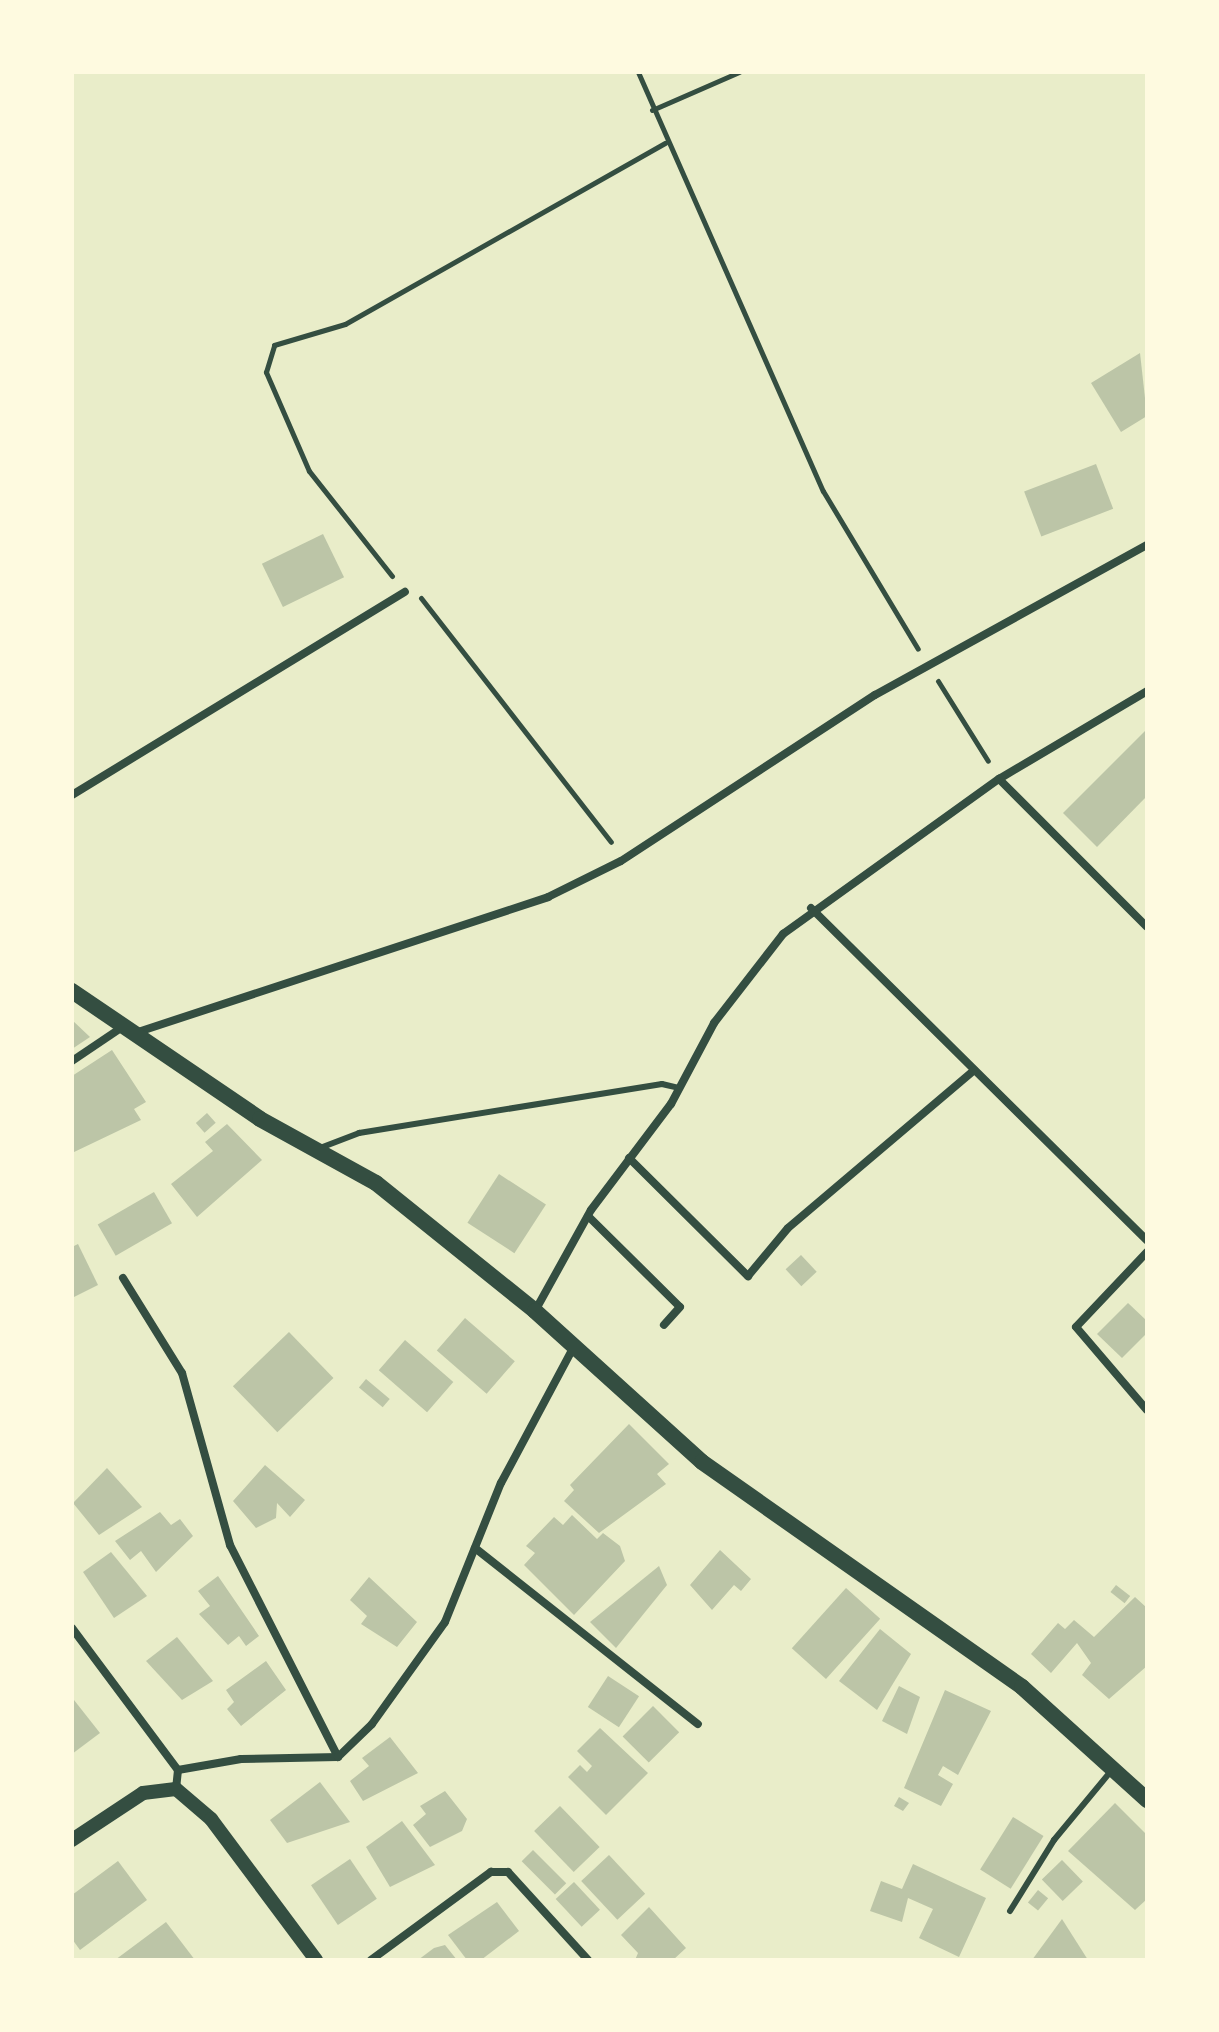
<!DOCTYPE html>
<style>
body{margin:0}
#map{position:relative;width:1219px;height:2032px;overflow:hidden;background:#e9edc9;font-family:Raleway,sans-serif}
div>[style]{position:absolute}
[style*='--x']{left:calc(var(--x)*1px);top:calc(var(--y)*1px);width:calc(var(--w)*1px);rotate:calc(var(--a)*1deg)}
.building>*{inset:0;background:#bcc5a7;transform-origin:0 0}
.path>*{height:5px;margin:-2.5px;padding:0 2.5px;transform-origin:2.5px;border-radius:2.5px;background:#344e41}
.service>*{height:6px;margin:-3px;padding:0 3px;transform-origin:3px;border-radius:3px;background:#344e41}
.minor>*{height:8px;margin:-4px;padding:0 4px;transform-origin:4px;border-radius:4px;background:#344e41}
.tertiary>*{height:14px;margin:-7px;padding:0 7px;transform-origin:7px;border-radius:7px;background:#344e41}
.secondary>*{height:16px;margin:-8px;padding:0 8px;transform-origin:8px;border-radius:8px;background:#344e41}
span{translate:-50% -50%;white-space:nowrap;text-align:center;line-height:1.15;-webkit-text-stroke:7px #fefae0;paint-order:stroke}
.frame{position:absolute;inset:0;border:74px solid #fefae0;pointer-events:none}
</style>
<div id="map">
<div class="building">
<i style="clip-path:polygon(1140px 353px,1147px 416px,1121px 432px,1091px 383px)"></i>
<i style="left:1096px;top:464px;width:48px;height:77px;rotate:69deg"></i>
<i style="left:323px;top:534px;width:48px;height:68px;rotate:64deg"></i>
<i style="clip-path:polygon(1147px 729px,1147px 796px,1097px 847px,1063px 813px)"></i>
<i style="clip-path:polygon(72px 1020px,90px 1037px,72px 1049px)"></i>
<i style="clip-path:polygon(112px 1050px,146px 1102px,134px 1109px,141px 1120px,72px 1153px,72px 1076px)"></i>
<i style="left:207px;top:1113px;width:13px;height:15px;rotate:48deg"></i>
<i style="clip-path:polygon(227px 1124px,262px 1160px,197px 1217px,171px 1184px,213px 1151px,205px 1142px)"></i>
<i style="left:499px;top:1174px;width:56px;height:58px;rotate:33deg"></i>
<i style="left:154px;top:1192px;width:36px;height:65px;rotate:60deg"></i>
<i style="clip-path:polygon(78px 1244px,98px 1285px,72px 1298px,72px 1247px)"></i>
<i style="left:801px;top:1255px;width:23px;height:21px;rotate:47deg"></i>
<i style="clip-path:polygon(1128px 1303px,1147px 1321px,1147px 1333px,1122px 1358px,1097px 1334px)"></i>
<i style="left:465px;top:1318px;width:66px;height:43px;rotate:41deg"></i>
<i style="left:289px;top:1332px;width:64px;height:78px;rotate:46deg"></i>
<i style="left:405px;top:1340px;width:64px;height:40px;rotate:41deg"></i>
<i style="left:366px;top:1379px;width:31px;height:11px;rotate:40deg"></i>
<i style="clip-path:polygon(629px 1424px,669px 1464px,657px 1474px,666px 1484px,599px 1533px,564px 1501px,574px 1490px,570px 1485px)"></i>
<i style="clip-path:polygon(265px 1465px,305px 1500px,290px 1517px,277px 1503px,276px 1518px,256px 1528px,233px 1501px)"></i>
<i style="clip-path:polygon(107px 1468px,142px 1507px,99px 1535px,73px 1503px)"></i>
<i style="clip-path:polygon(160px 1512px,171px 1525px,180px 1519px,193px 1536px,156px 1572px,141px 1551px,130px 1560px,115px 1541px)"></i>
<i style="clip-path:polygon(572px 1515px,597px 1539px,603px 1533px,620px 1546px,625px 1561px,574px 1615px,524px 1565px,535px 1553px,526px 1546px,554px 1517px,563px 1525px)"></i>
<i style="clip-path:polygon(720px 1550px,751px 1579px,741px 1591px,734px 1585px,712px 1610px,690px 1585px)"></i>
<i style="clip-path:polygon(111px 1552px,147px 1596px,114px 1618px,83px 1572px)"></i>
<i style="clip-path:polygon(659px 1566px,667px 1585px,616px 1648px,590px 1622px)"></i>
<i style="clip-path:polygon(218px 1576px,259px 1636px,246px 1646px,239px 1636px,228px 1645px,199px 1614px,210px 1606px,198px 1591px)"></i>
<i style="clip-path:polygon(369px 1577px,417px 1622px,397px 1647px,361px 1624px,367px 1616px,350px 1600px)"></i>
<i style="left:1116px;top:1585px;width:18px;height:9px;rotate:38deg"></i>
<i style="left:846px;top:1588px;width:46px;height:81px;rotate:42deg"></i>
<i style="clip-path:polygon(1135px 1597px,1147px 1608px,1147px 1666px,1109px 1699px,1082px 1675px,1091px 1663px,1077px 1643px,1051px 1673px,1031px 1654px,1058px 1623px,1065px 1629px,1074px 1620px,1094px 1637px)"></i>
<i style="clip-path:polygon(880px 1629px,911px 1654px,877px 1710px,839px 1681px)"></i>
<i style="clip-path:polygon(177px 1637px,213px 1681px,182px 1700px,146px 1661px)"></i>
<i style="clip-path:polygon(266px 1661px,286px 1690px,241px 1726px,227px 1709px,234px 1702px,226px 1690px)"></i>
<i style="left:608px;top:1676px;width:37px;height:37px;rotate:33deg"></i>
<i style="clip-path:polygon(899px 1686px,920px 1697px,907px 1734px,882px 1721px)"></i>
<i style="clip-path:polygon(945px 1690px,991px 1711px,958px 1775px,943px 1766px,938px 1775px,953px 1784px,941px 1806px,904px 1788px)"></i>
<i style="clip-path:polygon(74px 1700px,100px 1733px,72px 1754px,72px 1701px)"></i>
<i style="left:653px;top:1706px;width:37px;height:43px;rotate:45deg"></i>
<i style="clip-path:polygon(600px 1728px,648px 1773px,606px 1815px,568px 1777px,580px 1765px,587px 1772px,592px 1766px,577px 1751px)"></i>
<i style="clip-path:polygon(390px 1737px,418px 1773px,363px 1801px,350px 1781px,369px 1766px,362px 1758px)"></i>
<i style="clip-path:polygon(320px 1782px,350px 1822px,287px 1843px,270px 1820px)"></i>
<i style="clip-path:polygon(445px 1791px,467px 1819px,462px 1831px,430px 1847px,413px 1825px,426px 1814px,420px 1806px)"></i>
<i style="clip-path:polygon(899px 1797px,909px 1803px,903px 1811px,894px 1806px)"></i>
<i style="clip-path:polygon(1115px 1803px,1147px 1835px,1147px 1899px,1135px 1910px,1068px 1851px)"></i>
<i style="left:560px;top:1806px;width:57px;height:36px;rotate:46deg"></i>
<i style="left:1013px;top:1817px;width:36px;height:62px;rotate:32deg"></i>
<i style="clip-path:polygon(402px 1821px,435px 1865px,390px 1887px,366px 1847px)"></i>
<i style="left:533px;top:1850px;width:47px;height:16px;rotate:45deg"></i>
<i style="left:609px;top:1855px;width:53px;height:38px;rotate:47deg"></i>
<i style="left:350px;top:1859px;width:48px;height:47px;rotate:56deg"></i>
<i style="left:1062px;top:1860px;width:30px;height:28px;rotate:46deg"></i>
<i style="clip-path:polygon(118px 1861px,147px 1900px,80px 1950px,72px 1939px,72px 1895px)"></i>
<i style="clip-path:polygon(913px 1864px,986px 1898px,959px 1957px,919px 1938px,933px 1909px,908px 1898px,902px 1922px,870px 1911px,881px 1881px,902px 1889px)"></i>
<i style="left:574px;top:1882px;width:38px;height:25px;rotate:47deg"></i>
<i style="left:1038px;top:1890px;width:13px;height:16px;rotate:39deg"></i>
<i style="clip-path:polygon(497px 1902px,519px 1931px,481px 1960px,467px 1960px,448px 1935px)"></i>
<i style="clip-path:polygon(649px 1907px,686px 1948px,673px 1960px,635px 1960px,638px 1953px,621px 1935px)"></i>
<i style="clip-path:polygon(1062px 1919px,1088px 1960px,1032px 1960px)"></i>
<i style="clip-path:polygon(166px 1922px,195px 1960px,115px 1960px)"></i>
<i style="clip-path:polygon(445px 1945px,457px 1960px,418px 1960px,434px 1948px)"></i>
</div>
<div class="path">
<i style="--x:638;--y:72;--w:458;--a:66.2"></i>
<i style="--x:823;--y:491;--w:184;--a:59"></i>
<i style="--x:652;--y:110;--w:95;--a:-23.6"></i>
<i style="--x:392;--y:576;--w:134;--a:-128.3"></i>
<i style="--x:309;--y:471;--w:108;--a:-113.5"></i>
<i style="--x:266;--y:372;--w:28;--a:-73"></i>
<i style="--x:274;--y:345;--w:74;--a:-16.5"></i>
<i style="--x:345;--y:324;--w:368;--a:-29.5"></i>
<i style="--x:421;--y:598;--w:309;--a:52.1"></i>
<i style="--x:938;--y:681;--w:94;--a:58"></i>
</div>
<div class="service">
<i style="--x:320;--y:1148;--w:42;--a:-21"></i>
<i style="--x:359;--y:1133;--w:307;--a:-9.2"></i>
<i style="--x:662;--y:1084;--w:17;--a:13"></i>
<i style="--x:1010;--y:1911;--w:84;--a:-58.2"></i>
<i style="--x:1054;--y:1840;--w:89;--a:-50.4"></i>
</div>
<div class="minor">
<i style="--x:999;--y:779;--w:209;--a:45"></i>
<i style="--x:72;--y:795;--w:390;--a:-31.4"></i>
<i style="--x:811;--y:908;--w:473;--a:44.7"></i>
<i style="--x:135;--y:1033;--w:435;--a:-18.2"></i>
<i style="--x:548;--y:897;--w:81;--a:-26.3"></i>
<i style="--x:621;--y:861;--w:303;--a:-33.2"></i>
<i style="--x:875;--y:695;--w:311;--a:-28.9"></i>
<i style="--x:72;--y:1061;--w:59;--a:-34"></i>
<i style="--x:629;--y:1158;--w:168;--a:44.8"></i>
<i style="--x:748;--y:1276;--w:62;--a:-50.2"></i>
<i style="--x:788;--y:1228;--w:244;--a:-40.3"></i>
<i style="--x:588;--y:1216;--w:129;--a:44.7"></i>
<i style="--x:680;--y:1307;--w:24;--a:132"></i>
<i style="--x:1147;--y:1252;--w:103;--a:133.4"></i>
<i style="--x:1076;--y:1327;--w:109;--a:49.5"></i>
<i style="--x:123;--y:1278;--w:112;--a:58.2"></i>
<i style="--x:182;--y:1373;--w:179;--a:74.4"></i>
<i style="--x:230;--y:1545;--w:238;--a:63"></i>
<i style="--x:535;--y:1311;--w:115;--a:-61"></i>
<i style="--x:591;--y:1210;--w:133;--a:-53"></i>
<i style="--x:671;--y:1104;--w:92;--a:-62"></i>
<i style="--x:714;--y:1023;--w:113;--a:-52.2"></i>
<i style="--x:783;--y:934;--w:266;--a:-35.7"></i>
<i style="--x:999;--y:779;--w:172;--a:-30.7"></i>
<i style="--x:475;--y:1548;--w:284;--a:38.3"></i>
<i style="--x:72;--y:1628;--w:177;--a:53.3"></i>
<i style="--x:178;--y:1770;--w:19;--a:96"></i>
<i style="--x:178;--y:1770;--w:64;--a:-9.9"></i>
<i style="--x:241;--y:1759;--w:97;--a:-1.2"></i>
<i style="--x:338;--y:1757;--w:47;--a:-44.1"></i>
<i style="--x:372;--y:1724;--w:125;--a:-54.4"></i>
<i style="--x:445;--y:1622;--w:150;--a:-68.1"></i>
<i style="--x:501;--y:1483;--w:151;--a:-61.9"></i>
<i style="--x:371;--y:1960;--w:149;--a:-36.3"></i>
<i style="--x:491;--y:1872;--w:17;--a:0"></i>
<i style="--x:508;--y:1872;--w:119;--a:47.7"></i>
</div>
<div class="tertiary">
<i style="--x:72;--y:1840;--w:85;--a:-33.5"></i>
<i style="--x:143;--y:1793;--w:33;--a:-7"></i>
<i style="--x:176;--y:1789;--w:46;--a:40.6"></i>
<i style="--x:211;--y:1819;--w:176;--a:53.3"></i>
</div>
<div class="secondary">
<i style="--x:72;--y:991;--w:227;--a:34.2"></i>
<i style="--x:260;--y:1119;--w:132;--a:28.9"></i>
<i style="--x:376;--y:1183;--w:204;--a:38.8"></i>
<i style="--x:535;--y:1311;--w:225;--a:42.1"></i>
<i style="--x:702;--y:1462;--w:391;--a:35.1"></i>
<i style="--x:1022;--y:1687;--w:169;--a:42.1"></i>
</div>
<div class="frame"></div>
</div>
